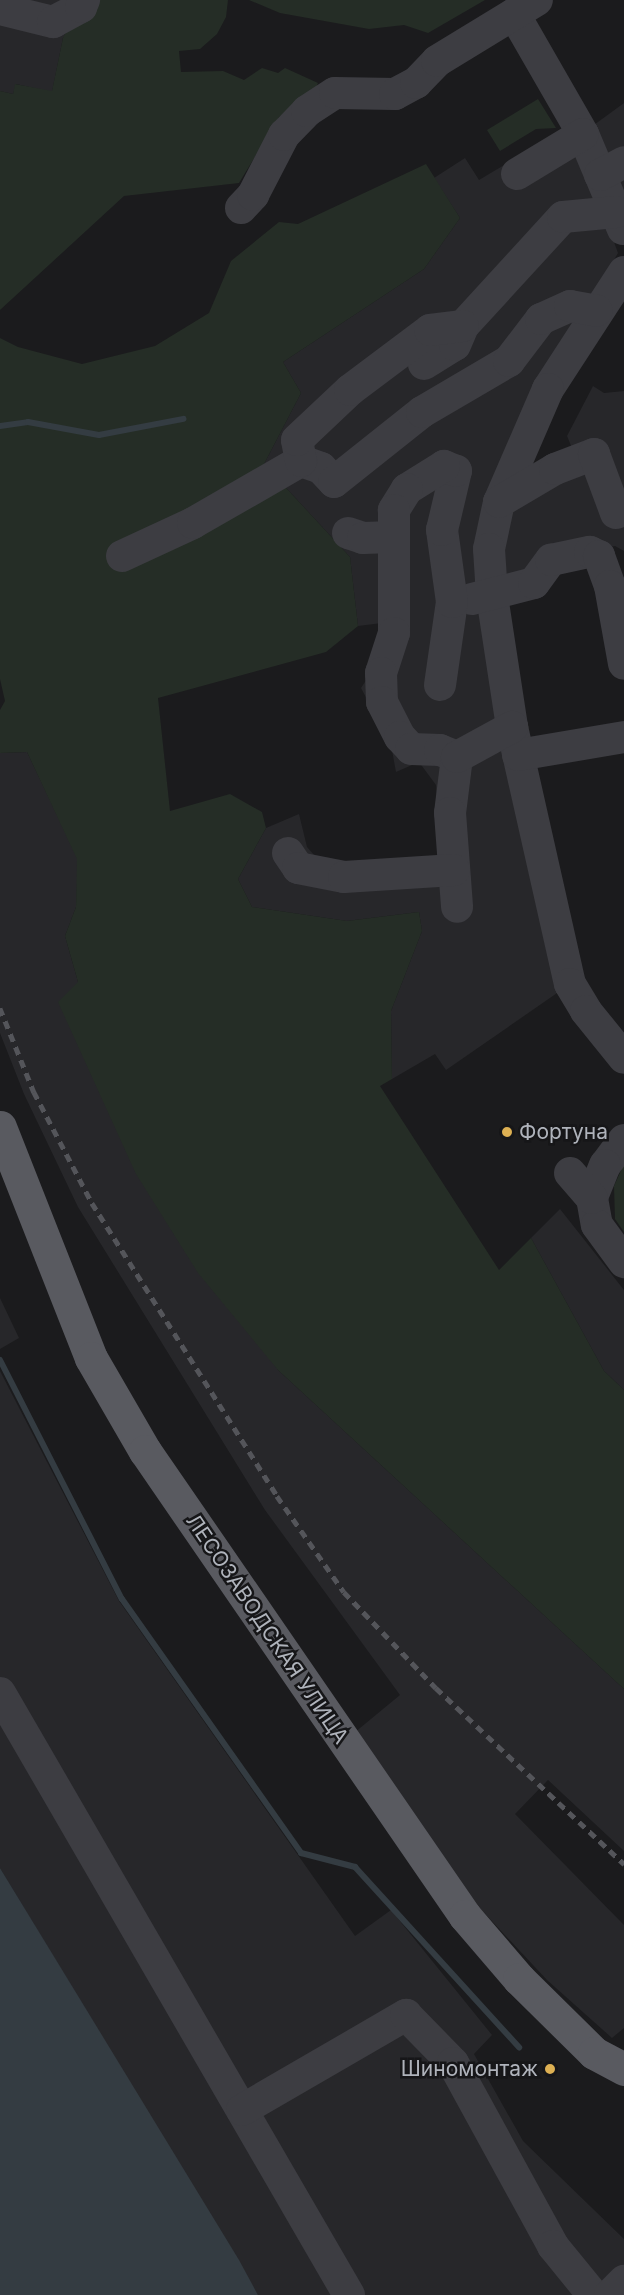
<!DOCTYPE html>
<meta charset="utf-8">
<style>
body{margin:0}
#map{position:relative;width:624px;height:2295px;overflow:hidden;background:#1b1b1d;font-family:Inter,sans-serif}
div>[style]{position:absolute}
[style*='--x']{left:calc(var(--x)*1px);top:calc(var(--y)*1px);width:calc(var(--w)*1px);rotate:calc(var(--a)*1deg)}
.built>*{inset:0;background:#27272a}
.green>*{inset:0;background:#252d26}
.water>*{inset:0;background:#343c42}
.stream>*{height:6px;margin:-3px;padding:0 3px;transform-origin:3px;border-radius:3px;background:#343c42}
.minor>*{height:32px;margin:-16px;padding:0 16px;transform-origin:16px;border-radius:16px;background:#3d3d42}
.major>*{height:33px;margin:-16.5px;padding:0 16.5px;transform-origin:16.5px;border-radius:16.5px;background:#595a60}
.rail>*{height:4.5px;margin-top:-2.25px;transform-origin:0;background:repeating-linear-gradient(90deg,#54555a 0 8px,transparent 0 14px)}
.dots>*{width:16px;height:16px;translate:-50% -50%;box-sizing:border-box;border:3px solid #161618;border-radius:50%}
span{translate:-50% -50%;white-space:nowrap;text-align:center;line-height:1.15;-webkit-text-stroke:5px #161618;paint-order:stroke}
.poi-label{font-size:21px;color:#afb3bb}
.left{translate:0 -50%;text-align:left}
.right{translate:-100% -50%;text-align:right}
.street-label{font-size:21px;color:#afb3bb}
</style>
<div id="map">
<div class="built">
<i style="clip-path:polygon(0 0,96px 0,63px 38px,52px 92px,16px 84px,13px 94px,0 91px)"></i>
<i style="clip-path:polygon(624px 103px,624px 216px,587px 130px)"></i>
<i style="clip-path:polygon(566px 128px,590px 176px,618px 253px,510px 439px,480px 553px,560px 991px,446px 1070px,435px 1054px,392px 1079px,391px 1011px,422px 931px,419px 912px,347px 921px,252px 907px,238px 879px,266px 828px,299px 814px,307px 847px,315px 856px,346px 866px,439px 856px,436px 785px,419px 762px,396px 772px,391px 745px,361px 688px,382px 656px,382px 623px,358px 626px,350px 557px,264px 464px,301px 393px,283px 362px,424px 269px,460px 218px,434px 178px,465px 158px,479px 180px)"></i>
<i style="clip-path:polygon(593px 386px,604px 393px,624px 391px,624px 551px,615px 546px,550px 561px,504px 587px,501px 546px,511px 508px,581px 470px,567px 436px)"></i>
<i style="clip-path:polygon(27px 752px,78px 859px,76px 907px,65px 936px,78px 982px,278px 1370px,624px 1689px,624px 1851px,548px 1780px,515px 1814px,624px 1925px,624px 2028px,612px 2038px,547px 1980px,475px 1903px,354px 1733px,400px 1695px,265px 1510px,78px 1207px,24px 1094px,0 1033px,0 753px)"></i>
<i style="clip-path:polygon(560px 1209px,624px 1290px,624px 1390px,604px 1371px,531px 1238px)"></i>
<i style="clip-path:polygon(0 1298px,19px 1338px,0 1349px)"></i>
<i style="clip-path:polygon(0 1371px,119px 1601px,355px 1936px,391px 1910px,492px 2035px,474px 2054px,523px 2141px,624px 2239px,624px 2295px,258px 2295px,0 1868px)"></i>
</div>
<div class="green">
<i style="clip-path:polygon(96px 0,228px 0,226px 17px,217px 34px,200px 49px,179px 51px,181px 72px,223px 71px,244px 80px,262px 68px,278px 73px,285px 68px,318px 83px,313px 95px,279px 117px,239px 183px,124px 196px,0 310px,0 91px,13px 94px,15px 84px,52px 91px,63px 38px,72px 21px)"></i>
<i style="clip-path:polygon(249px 0,485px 0,428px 33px,404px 25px,369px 29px,280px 13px)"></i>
<i style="clip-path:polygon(538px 99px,556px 128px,536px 129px,500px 151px,487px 130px)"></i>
<i style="clip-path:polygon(426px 164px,460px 218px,424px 269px,283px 362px,301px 393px,264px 464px,350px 557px,358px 626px,326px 652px,158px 698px,170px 811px,230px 794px,262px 812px,266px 828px,238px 879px,252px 907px,347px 921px,419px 912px,422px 931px,391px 1011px,392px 1079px,380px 1086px,499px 1270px,531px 1238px,604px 1371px,624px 1390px,624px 1689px,278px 1370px,198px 1273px,136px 1174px,58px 1002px,78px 982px,65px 936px,76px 907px,77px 859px,27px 752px,0 753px,0 710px,5px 701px,0 679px,0 338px,18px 347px,82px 364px,155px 346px,209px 313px,231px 261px,279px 222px,298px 224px)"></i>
<i style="clip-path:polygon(624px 1164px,624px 1232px,615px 1219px,614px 1186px)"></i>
</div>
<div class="water">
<i style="clip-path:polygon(0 1868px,239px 2260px,258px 2295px,0 2295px)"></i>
</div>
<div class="stream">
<i style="--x:0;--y:426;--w:28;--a:-8"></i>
<i style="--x:28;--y:422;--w:72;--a:10.4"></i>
<i style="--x:99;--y:435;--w:86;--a:-10.8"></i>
<i style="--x:0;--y:1360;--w:268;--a:63"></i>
<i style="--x:122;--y:1599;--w:311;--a:54.8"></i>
<i style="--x:301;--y:1853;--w:56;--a:14.5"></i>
<i style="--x:355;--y:1867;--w:244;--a:47.7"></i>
</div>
<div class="minor">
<i style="--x:0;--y:9;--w:55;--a:13.8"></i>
<i style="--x:53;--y:22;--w:32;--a:-28"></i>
<i style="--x:81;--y:7;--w:8;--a:-67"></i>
<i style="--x:514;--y:14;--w:138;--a:60.1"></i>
<i style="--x:583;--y:134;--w:103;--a:67.2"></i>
<i style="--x:517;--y:174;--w:77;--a:-31.2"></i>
<i style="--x:600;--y:175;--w:27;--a:-28"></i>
<i style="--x:241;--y:208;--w:18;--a:-47"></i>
<i style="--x:253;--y:195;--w:68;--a:-62.7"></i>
<i style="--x:284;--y:135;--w:33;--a:-46"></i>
<i style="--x:307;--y:111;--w:33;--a:-33"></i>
<i style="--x:335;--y:93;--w:60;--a:1"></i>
<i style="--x:395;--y:94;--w:24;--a:-28"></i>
<i style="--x:416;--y:83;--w:30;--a:-46"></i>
<i style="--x:437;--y:61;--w:117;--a:-31.4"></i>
<i style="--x:624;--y:272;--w:140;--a:123"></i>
<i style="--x:548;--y:389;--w:123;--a:113.4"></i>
<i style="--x:499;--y:502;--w:48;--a:102"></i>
<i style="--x:489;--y:549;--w:47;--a:86.3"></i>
<i style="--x:492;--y:596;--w:133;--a:81.3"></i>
<i style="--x:512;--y:727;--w:263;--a:77.3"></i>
<i style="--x:570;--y:984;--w:31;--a:59"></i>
<i style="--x:586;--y:1011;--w:60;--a:51"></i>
<i style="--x:424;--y:364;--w:36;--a:-32"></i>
<i style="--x:455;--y:345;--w:21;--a:-67"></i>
<i style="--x:463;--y:326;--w:148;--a:-47.5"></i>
<i style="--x:563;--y:217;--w:53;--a:-5.4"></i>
<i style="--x:301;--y:461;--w:21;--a:19"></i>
<i style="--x:321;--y:468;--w:19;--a:47"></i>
<i style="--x:334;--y:482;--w:112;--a:-38.5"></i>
<i style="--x:422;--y:412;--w:101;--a:-30.4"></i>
<i style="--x:509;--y:361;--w:53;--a:-52.7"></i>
<i style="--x:541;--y:319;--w:32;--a:-24"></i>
<i style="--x:570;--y:306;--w:27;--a:10"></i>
<i style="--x:499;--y:502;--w:65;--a:-30.5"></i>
<i style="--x:555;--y:469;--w:42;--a:-21"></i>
<i style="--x:594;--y:454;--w:63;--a:69.6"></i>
<i style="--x:348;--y:533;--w:16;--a:18"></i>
<i style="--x:363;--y:538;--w:30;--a:-2"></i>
<i style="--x:122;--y:556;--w:78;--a:-24.9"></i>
<i style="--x:193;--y:523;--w:125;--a:-29.9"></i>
<i style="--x:301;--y:461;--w:21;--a:-101"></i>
<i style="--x:297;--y:440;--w:73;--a:-43.3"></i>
<i style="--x:350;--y:390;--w:100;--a:-36.9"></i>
<i style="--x:430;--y:330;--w:33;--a:-7"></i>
<i style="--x:472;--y:599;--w:64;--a:-14.5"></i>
<i style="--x:534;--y:583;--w:29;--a:-54"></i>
<i style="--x:551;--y:560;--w:40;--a:-12"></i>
<i style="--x:590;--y:552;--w:10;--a:24"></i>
<i style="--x:599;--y:556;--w:32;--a:70"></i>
<i style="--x:610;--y:586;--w:79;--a:79.8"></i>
<i style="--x:440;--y:685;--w:84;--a:-81.8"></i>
<i style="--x:452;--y:602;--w:73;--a:-97.9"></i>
<i style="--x:442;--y:530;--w:61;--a:-76.7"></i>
<i style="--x:456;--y:471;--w:13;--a:-157"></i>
<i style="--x:444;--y:466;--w:44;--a:148.1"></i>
<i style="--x:407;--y:489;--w:25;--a:122"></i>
<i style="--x:394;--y:510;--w:123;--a:90"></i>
<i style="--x:394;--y:633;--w:42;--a:108"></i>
<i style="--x:381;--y:673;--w:29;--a:88"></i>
<i style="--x:382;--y:702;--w:39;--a:63"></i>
<i style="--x:400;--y:737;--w:16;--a:47"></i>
<i style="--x:411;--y:749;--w:29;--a:2"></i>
<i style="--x:440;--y:750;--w:18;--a:22"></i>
<i style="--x:518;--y:755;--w:108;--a:-9.6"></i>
<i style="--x:457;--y:757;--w:56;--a:97.1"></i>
<i style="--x:450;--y:813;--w:94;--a:85.7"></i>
<i style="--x:457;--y:757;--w:63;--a:-28.6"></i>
<i style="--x:288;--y:853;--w:18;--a:56"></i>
<i style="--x:298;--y:868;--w:47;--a:11.1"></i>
<i style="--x:344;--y:877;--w:110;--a:-3.6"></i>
<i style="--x:624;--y:1140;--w:31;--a:127"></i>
<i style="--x:605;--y:1165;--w:35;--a:112"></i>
<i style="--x:592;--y:1198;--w:27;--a:80"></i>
<i style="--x:597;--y:1225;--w:46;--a:53.9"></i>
<i style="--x:570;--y:1173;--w:33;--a:49"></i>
<i style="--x:0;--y:1693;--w:696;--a:59.9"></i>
<i style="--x:242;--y:2110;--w:190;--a:-30.1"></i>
<i style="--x:406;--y:2015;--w:67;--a:45.6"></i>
<i style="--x:453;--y:2063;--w:209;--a:61.3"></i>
<i style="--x:553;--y:2246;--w:63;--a:50.8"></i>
<i style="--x:610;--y:2295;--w:20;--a:-45"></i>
</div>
<div class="major">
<i style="--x:0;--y:1127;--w:248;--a:68.5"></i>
<i style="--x:91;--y:1358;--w:108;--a:59.9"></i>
<i style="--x:145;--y:1451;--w:564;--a:55.47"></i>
<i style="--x:465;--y:1916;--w:83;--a:49.4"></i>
<i style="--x:519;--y:1979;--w:105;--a:44.6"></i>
<i style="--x:594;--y:2053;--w:34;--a:28"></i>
</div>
<div class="rail">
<i style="--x:0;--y:1008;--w:91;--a:68"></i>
<i style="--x:34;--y:1092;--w:125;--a:62.4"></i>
<i style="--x:92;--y:1203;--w:347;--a:57.7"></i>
<i style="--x:277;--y:1496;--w:117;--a:55.1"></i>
<i style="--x:344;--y:1592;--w:133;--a:46.2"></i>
<i style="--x:436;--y:1688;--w:258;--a:43.1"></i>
</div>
<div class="dots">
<i style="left:507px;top:1132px;background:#ddb053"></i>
<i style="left:550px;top:2069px;background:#ddb053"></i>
</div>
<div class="poi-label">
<span class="left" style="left:519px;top:1132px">Фортуна</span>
<span class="right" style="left:538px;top:2069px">Шиномонтаж</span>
</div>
<div class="street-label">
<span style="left:267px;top:1629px;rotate:56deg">ЛЕСОЗАВОДСКАЯ УЛИЦА</span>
</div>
</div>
